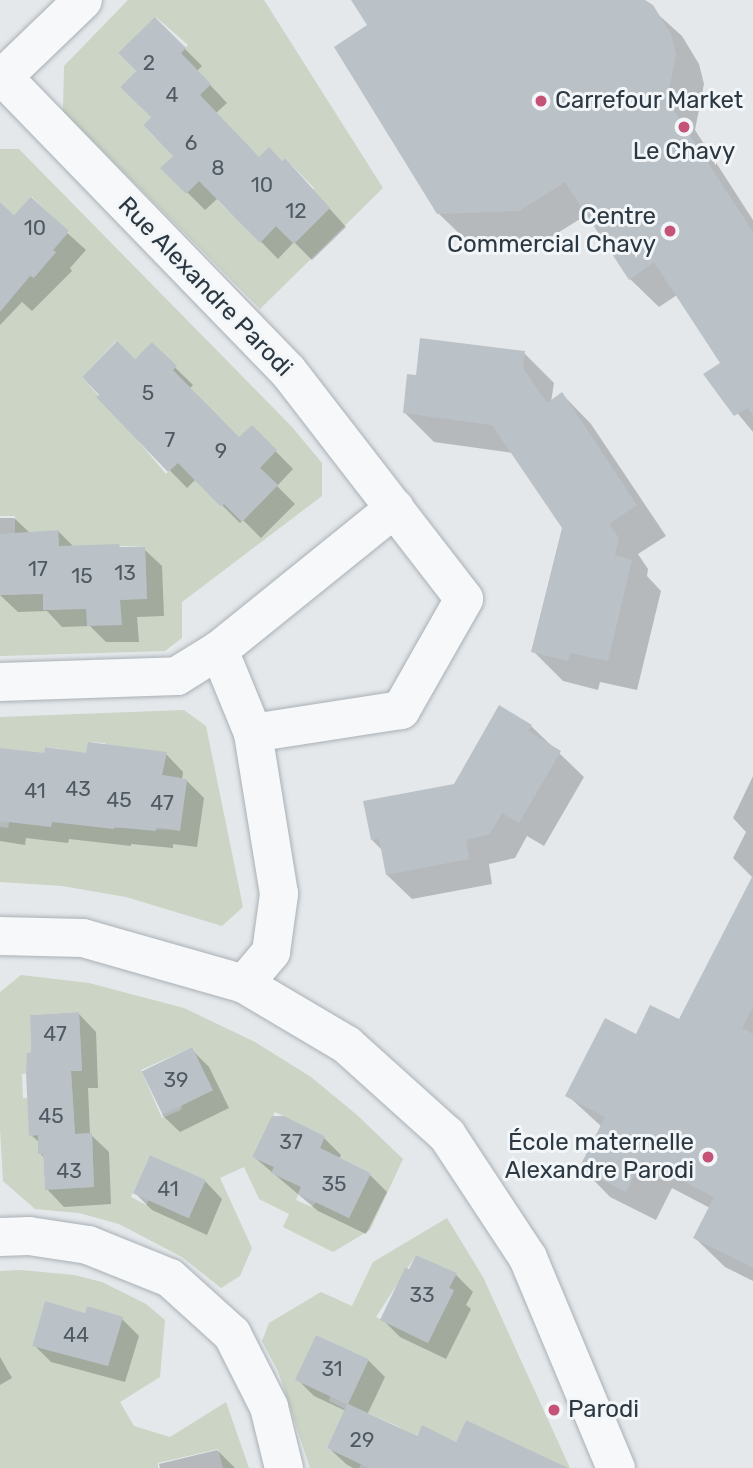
<!DOCTYPE html>
<meta charset="utf-8">
<style>
body{margin:0}
#map{position:relative;width:753px;height:1468px;overflow:hidden;background:#e4e8eb;font-family:Rubik,sans-serif}
div>[style]{position:absolute}
[style*='--x']{left:calc(var(--x)*1px);top:calc(var(--y)*1px);width:calc(var(--w)*1px);rotate:calc(var(--a)*1deg)}
.green>*{inset:0;background:#cbd4c5}
.shadow>*{inset:0;background:#0003}
.building>*{inset:0;background:#bbc2c7;transform-origin:0 0}
.roads{filter:drop-shadow(0 0 2px #a9b0b5) drop-shadow(0 0 2px #a9b0b5)}
.street>*{height:38px;margin:-19px;padding:0 19px;transform-origin:19px;border-radius:19px;background:#f6f8f9}
.dots>*{width:19px;height:19px;translate:-50% -50%;box-sizing:border-box;border:4px solid #f3f6f8;border-radius:50%}
span{translate:-50% -50%;white-space:nowrap;text-align:center;line-height:1.15;-webkit-text-stroke:6px #f3f6f8;paint-order:stroke}
.number-label{font-size:21px;color:#505a63}
.number-label span{-webkit-text-stroke-width:0}
.poi-label{font-size:24px;color:#2c3842}
.left{translate:0 -50%;text-align:left}
.right{translate:-100% -50%;text-align:right}
.street-label{font-size:24px;color:#2c3842}
</style>
<div id="map">
<div class="green">
<i style="clip-path:polygon(evenodd,128px 0,264px 0,383px 188px,260px 309px,63px 111px,64px 66px,128px 0,156px 17px,188px 45px,177px 56px,196px 98px,217px 113px,257px 159px,282px 161px,285px 158px,314px 188px,294px 244px,276px 226px,260px 242px,247px 230px,263px 214px,245px 197px,229px 212px,217px 200px,221px 195px,203px 177px,186px 194px,161px 168px,178px 151px,155px 138px,143px 125px,158px 109px,133px 99px,120px 87px,136px 71px,118px 53px,156px 17px)"></i>
<i style="clip-path:polygon(evenodd,0 149px,19px 149px,292px 427px,322px 463px,322px 496px,182px 602px,182px 638px,165px 651px,0 656px,0 595px,17px 595px,17px 588px,43px 587px,44px 610px,61px 610px,61px 603px,86px 602px,121px 625px,120px 600px,147px 598px,145px 547px,102px 545px,59px 551px,58px 530px,15px 535px,15px 516px,0 516px,0 283px,30px 276px,56px 253px,53px 250px,69px 232px,32px 197px,14px 215px,0 202px,0 149px,116px 341px,135px 359px,153px 343px,176px 366px,160px 384px,235px 442px,252px 425px,260px 468px,278px 485px,242px 521px,224px 504px,221px 507px,180px 461px,166px 474px,139px 442px,142px 438px,121px 422px,82px 377px,116px 341px)"></i>
<i style="clip-path:polygon(184px 710px,206px 726px,243px 907px,222px 926px,126px 897px,62px 886px,0 882px,0 827px,8px 828px,10px 817px,51px 827px,53px 813px,95px 827px,180px 830px,187px 779px,162px 775px,166px 753px,104px 748px,105px 743px,89px 742px,84px 765px,60px 761px,62px 749px,45px 747px,41px 768px,0 752px,0 717px)"></i>
<i style="clip-path:polygon(evenodd,21px 975px,89px 983px,184px 1008px,255px 1042px,311px 1077px,357px 1115px,403px 1159px,370px 1230px,333px 1252px,283px 1227px,289px 1214px,259px 1199px,244px 1167px,220px 1178px,252px 1248px,240px 1276px,221px 1288px,182px 1257px,119px 1224px,79px 1213px,35px 1209px,3px 1181px,0 1128px,0 992px,21px 975px,79px 1012px,82px 1070px,71px 1071px,75px 1134px,92px 1133px,94px 1187px,45px 1189px,43px 1154px,38px 1154px,38px 1135px,30px 1136px,28px 1098px,23px 1098px,22px 1074px,29px 1073px,27px 1053px,31px 1052px,30px 1015px,79px 1012px,21px 975px,192px 1047px,181px 1110px,162px 1118px,141px 1070px,192px 1047px,21px 975px,275px 1112px,325px 1136px,320px 1148px,371px 1173px,349px 1218px,316px 1202px,312px 1207px,296px 1200px,301px 1187px,272px 1173px,274px 1167px,252px 1157px,275px 1112px,21px 975px,150px 1155px,206px 1180px,189px 1218px,149px 1200px,146px 1205px,131px 1197px,150px 1155px)"></i>
<i style="clip-path:polygon(evenodd,447px 1218px,483px 1277px,570px 1468px,532px 1468px,538px 1455px,466px 1420px,456px 1442px,422px 1426px,414px 1440px,399px 1427px,348px 1404px,369px 1359px,316px 1335px,296px 1380px,330px 1396px,329px 1401px,345px 1409px,327px 1448px,361px 1464px,359px 1468px,310px 1468px,278px 1371px,262px 1341px,269px 1323px,321px 1292px,352px 1306px,373px 1262px,447px 1218px,416px 1255px,456px 1273px,449px 1288px,454px 1291px,428px 1343px,376px 1317px,416px 1255px)"></i>
<i style="clip-path:polygon(evenodd,21px 1270px,74px 1275px,102px 1282px,146px 1304px,165px 1320px,160px 1377px,120px 1402px,134px 1426px,170px 1437px,226px 1402px,249px 1468px,223px 1468px,218px 1449px,158px 1463px,158px 1468px,0 1468px,0 1271px,21px 1270px,45px 1302px,85px 1313px,87px 1306px,121px 1324px,108px 1366px,32px 1345px,45px 1302px)"></i>
</div>
<div class="shadow">
<i style="clip-path:polygon(353px 0,642px 0,682px 36px,699px 64px,704px 84px,695px 130px,753px 220px,753px 432px,705px 374px,722px 364px,677px 295px,659px 307px,630px 279px,588px 214px,548px 239px,468px 242px,438px 213px,369px 26px)"></i>
<i style="clip-path:polygon(155px 19px,202px 66px,197px 71px,227px 103px,216px 113px,260px 159px,282px 163px,302px 178px,346px 227px,312px 260px,294px 242px,278px 259px,218px 198px,205px 210px,163px 168px,175px 156px,153px 117px,138px 71px)"></i>
<i style="clip-path:polygon(31px 200px,86px 250px,70px 268px,72px 271px,32px 311px,22px 302px,0 325px,0 205px,14px 217px)"></i>
<i style="clip-path:polygon(152px 345px,193px 385px,189px 389px,239px 440px,252px 427px,293px 469px,277px 486px,295px 504px,261px 538px,243px 520px,240px 523px,196px 479px,187px 488px,99px 397px)"></i>
<i style="clip-path:polygon(524px 353px,554px 383px,551px 402px,562px 394px,591px 424px,666px 536px,638px 554px,648px 569px,647px 576px,661px 591px,637px 690px,600px 682px,598px 690px,563px 681px,533px 651px,564px 528px,513px 453px,434px 442px,404px 412px,417px 377px)"></i>
<i style="clip-path:polygon(0 518px,14px 518px,30px 533px,58px 531px,74px 547px,144px 549px,162px 566px,164px 616px,137px 617px,139px 642px,106px 642px,90px 626px,62px 627px,47px 611px,18px 612px,0 595px)"></i>
<i style="clip-path:polygon(531px 726px,584px 777px,544px 846px,527px 836px,515px 858px,489px 864px,492px 884px,412px 899px,387px 875px,382px 850px,372px 840px,455px 785px)"></i>
<i style="clip-path:polygon(166px 754px,183px 772px,182px 780px,186px 780px,204px 798px,197px 847px,173px 844px,173px 848px,131px 844px,131px 846px,69px 839px,68px 843px,26px 838px,25px 845px,0 841px,0 758px)"></i>
<i style="clip-path:polygon(753px 776px,753px 878px,733px 858px,746px 832px,733px 818px)"></i>
<i style="clip-path:polygon(753px 879px,753px 1281px,725px 1267px,695px 1238px,710px 1208px,672px 1188px,656px 1220px,610px 1197px,581px 1167px,602px 1127px,567px 1095px,637px 1037px,679px 1022px)"></i>
<i style="clip-path:polygon(79px 1014px,96px 1032px,98px 1088px,88px 1088px,90px 1134px,109px 1152px,111px 1204px,64px 1207px,47px 1189px,45px 1159px,40px 1153px,40px 1143px,31px 1135px)"></i>
<i style="clip-path:polygon(191px 1049px,209px 1067px,229px 1108px,180px 1132px,162px 1115px)"></i>
<i style="clip-path:polygon(324px 1138px,341px 1155px,339px 1160px,370px 1175px,387px 1192px,366px 1234px,318px 1211px,254px 1157px)"></i>
<i style="clip-path:polygon(205px 1181px,222px 1199px,207px 1235px,152px 1210px,135px 1193px)"></i>
<i style="clip-path:polygon(456px 1275px,473px 1292px,466px 1305px,471px 1309px,446px 1359px,400px 1337px,382px 1319px)"></i>
<i style="clip-path:polygon(86px 1315px,122px 1319px,139px 1336px,125px 1382px,51px 1362px,34px 1345px)"></i>
<i style="clip-path:polygon(0 1357px,12px 1378px,0 1385px)"></i>
<i style="clip-path:polygon(368px 1360px,385px 1377px,367px 1415px,418px 1438px,457px 1444px,549px 1468px,353px 1468px,346px 1464px,329px 1448px,346px 1411px,314px 1396px,298px 1380px)"></i>
<i style="clip-path:polygon(217px 1450px,235px 1468px,160px 1468px,159px 1464px)"></i>
</div>
<div class="building">
<i style="clip-path:polygon(351px 0,645px 0,653px 5px,671px 34px,676px 54px,667px 100px,753px 232px,753px 415px,748px 408px,734px 416px,703px 374px,720px 363px,654px 262px,629px 280px,565px 182px,519px 211px,437px 214px,334px 47px,367px 25px)"></i>
<i style="clip-path:polygon(155px 17px,186px 48px,181px 53px,211px 84px,200px 95px,259px 157px,269px 147px,282px 161px,285px 158px,330px 208px,294px 244px,276px 226px,260px 243px,199px 181px,186px 194px,160px 168px,173px 156px,143px 125px,151px 117px,120px 87px,136px 71px,118px 53px)"></i>
<i style="clip-path:polygon(31px 197px,69px 231px,53px 250px,56px 252px,34px 278px,30px 276px,0 312px,0 202px,14px 215px)"></i>
<i style="clip-path:polygon(420px 338px,525px 351px,523px 368px,547px 403px,562px 392px,637px 505px,609px 524px,619px 538px,615px 555px,632px 560px,608px 661px,570px 653px,568px 661px,531px 652px,562px 528px,492px 425px,403px 413px,407px 374px,416px 375px)"></i>
<i style="clip-path:polygon(117px 341px,135px 359px,152px 342px,177px 366px,173px 370px,239px 437px,252px 425px,277px 450px,260px 468px,278px 485px,242px 522px,224px 504px,221px 507px,178px 463px,168px 472px,96px 397px,99px 395px,82px 377px)"></i>
<i style="clip-path:polygon(58px 530px,59px 546px,119px 544px,120px 547px,145px 547px,147px 599px,120px 600px,122px 625px,87px 626px,86px 609px,43px 610px,43px 594px,0 595px,0 534px)"></i>
<i style="clip-path:polygon(499px 705px,532px 725px,528px 731px,561px 751px,519px 823px,502px 813px,490px 834px,466px 840px,469px 859px,386px 875px,379px 839px,371px 840px,363px 801px,454px 784px)"></i>
<i style="clip-path:polygon(88px 742px,167px 752px,162px 775px,187px 779px,180px 831px,156px 827px,156px 831px,114px 827px,114px 829px,52px 822px,51px 827px,0 821px,0 748px,44px 753px,45px 747px,86px 753px)"></i>
<i style="clip-path:polygon(753px 875px,753px 1007px,742px 1028px,753px 1034px,753px 1268px,693px 1238px,714px 1197px,642px 1160px,626px 1192px,579px 1168px,605px 1117px,565px 1096px,605px 1018px,636px 1034px,650px 1005px,679px 1019px)"></i>
<i style="clip-path:polygon(79px 1012px,82px 1071px,71px 1071px,75px 1134px,92px 1133px,94px 1187px,45px 1190px,43px 1154px,38px 1154px,38px 1135px,29px 1136px,26px 1073px,27px 1053px,31px 1052px,30px 1015px)"></i>
<i style="left:192px;top:1047px;width:48px;height:56px;rotate:64deg"></i>
<i style="clip-path:polygon(272px 1116px,284px 1116px,325px 1136px,320px 1148px,371px 1173px,349px 1218px,298px 1194px,301px 1187px,271px 1173px,274px 1167px,252px 1157px)"></i>
<i style="left:150px;top:1155px;width:61px;height:42px;rotate:24deg"></i>
<i style="clip-path:polygon(416px 1255px,457px 1273px,449px 1288px,454px 1290px,428px 1343px,380px 1320px,405px 1268px,409px 1269px)"></i>
<i style="clip-path:polygon(45px 1301px,85px 1313px,87px 1306px,123px 1317px,108px 1366px,32px 1346px)"></i>
<i style="clip-path:polygon(316px 1335px,369px 1359px,348px 1404px,417px 1436px,422px 1425px,456px 1442px,466px 1420px,568px 1468px,369px 1468px,327px 1448px,347px 1404px,295px 1380px)"></i>
</div>
<div class="roads">
<div class="street">
<i style="--x:3;--y:77;--w:409;--a:45.9"></i>
<i style="--x:288;--y:371;--w:288;--a:52.3"></i>
<i style="--x:464;--y:599;--w:128;--a:119.6"></i>
<i style="--x:401;--y:710;--w:150;--a:171.2"></i>
<i style="--x:0;--y:80;--w:115;--a:-43.9"></i>
<i style="--x:0;--y:682;--w:177;--a:-1.9"></i>
<i style="--x:177;--y:676;--w:49;--a:-31.8"></i>
<i style="--x:0;--y:936;--w:83;--a:1.4"></i>
<i style="--x:83;--y:938;--w:167;--a:15.9"></i>
<i style="--x:244;--y:984;--w:120;--a:30.6"></i>
<i style="--x:347;--y:1045;--w:135;--a:42"></i>
<i style="--x:447;--y:1135;--w:147;--a:56.6"></i>
<i style="--x:528;--y:1258;--w:228;--a:67.3"></i>
<i style="--x:244;--y:984;--w:42;--a:-49.8"></i>
<i style="--x:271;--y:952;--w:59;--a:-82.1"></i>
<i style="--x:279;--y:894;--w:163;--a:-99.2"></i>
<i style="--x:253;--y:733;--w:90;--a:-112.3"></i>
<i style="--x:219;--y:650;--w:226;--a:-38.9"></i>
<i style="--x:0;--y:1237;--w:29;--a:-2"></i>
<i style="--x:29;--y:1236;--w:60;--a:8.7"></i>
<i style="--x:88;--y:1245;--w:88;--a:21.9"></i>
<i style="--x:170;--y:1278;--w:84;--a:42.1"></i>
<i style="--x:232;--y:1334;--w:82;--a:63.1"></i>
<i style="--x:269;--y:1407;--w:63;--a:76.2"></i>
</div>
</div>
<div class="dots">
<i style="left:541px;top:101px;background:#c55377"></i>
<i style="left:684px;top:127px;background:#c55377"></i>
<i style="left:670px;top:231px;background:#c55377"></i>
<i style="left:708px;top:1157px;background:#c55377"></i>
<i style="left:554px;top:1410px;background:#c55377"></i>
</div>
<div class="number-label">
<span style="left:149px;top:63px">2</span>
<span style="left:172px;top:95px">4</span>
<span style="left:191px;top:143px">6</span>
<span style="left:218px;top:168px">8</span>
<span style="left:262px;top:185px">10</span>
<span style="left:296px;top:211px">12</span>
<span style="left:35px;top:228px">10</span>
<span style="left:148px;top:393px">5</span>
<span style="left:170px;top:440px">7</span>
<span style="left:221px;top:451px">9</span>
<span style="left:38px;top:569px">17</span>
<span style="left:125px;top:573px">13</span>
<span style="left:82px;top:576px">15</span>
<span style="left:78px;top:789px">43</span>
<span style="left:35px;top:791px">41</span>
<span style="left:119px;top:800px">45</span>
<span style="left:162px;top:803px">47</span>
<span style="left:55px;top:1034px">47</span>
<span style="left:176px;top:1080px">39</span>
<span style="left:51px;top:1116px">45</span>
<span style="left:291px;top:1142px">37</span>
<span style="left:69px;top:1171px">43</span>
<span style="left:334px;top:1184px">35</span>
<span style="left:168px;top:1189px">41</span>
<span style="left:422px;top:1295px">33</span>
<span style="left:76px;top:1335px">44</span>
<span style="left:332px;top:1369px">31</span>
<span style="left:362px;top:1440px">29</span>
</div>
<div class="poi-label">
<span class="left" style="left:555px;top:101px">Carrefour Market</span>
<span style="left:684px;top:152px">Le Chavy</span>
<span class="right" style="left:656px;top:231px">Centre<br>Commercial Chavy</span>
<span class="right" style="left:694px;top:1157px">École maternelle<br>Alexandre Parodi</span>
<span class="left" style="left:568px;top:1410px">Parodi</span>
</div>
<div class="street-label">
<span style="left:205px;top:287px;rotate:46deg">Rue Alexandre Parodi</span>
</div>
</div>
